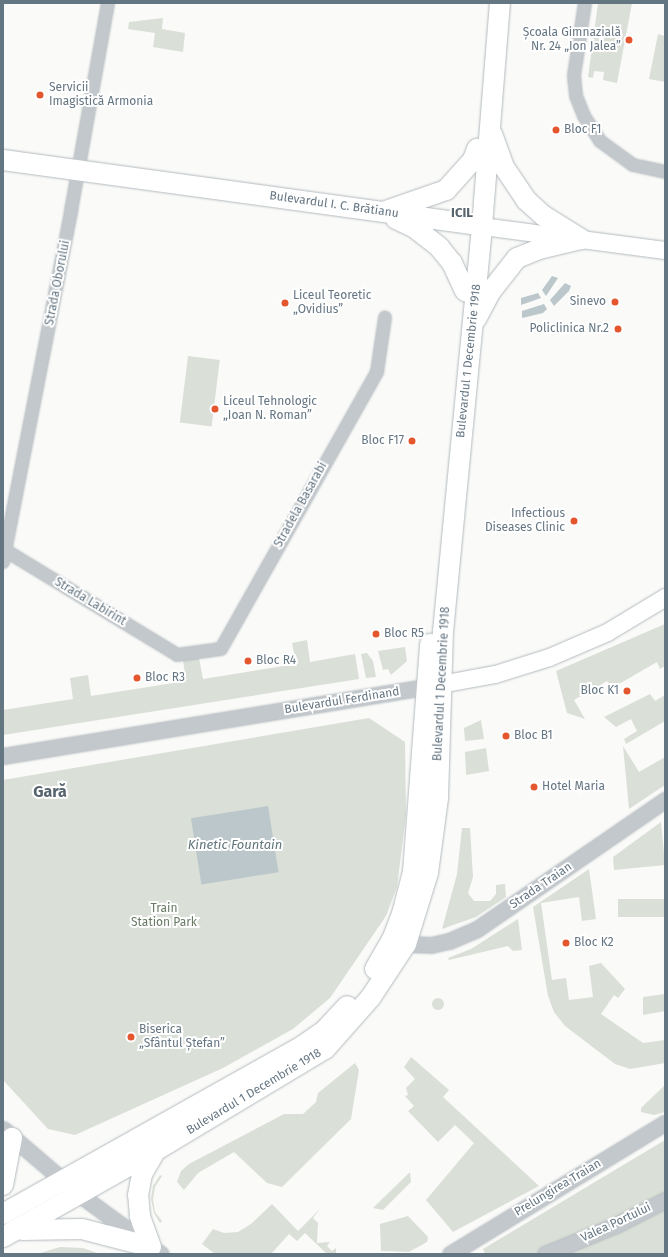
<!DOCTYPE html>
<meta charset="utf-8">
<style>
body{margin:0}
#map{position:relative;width:668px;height:1257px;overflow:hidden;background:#fafaf8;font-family:"Fira Sans",sans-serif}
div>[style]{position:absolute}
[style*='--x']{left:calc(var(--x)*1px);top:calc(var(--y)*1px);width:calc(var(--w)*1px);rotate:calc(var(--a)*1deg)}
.green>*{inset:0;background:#dadfd7;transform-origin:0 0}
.round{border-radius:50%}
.water>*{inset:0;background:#bbc7cb;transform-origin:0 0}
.roads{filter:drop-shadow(0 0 1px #b3babf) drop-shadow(0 0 1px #b3babf)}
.minor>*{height:12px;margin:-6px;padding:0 6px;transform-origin:6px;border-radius:6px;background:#c3c8cc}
.tertiary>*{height:15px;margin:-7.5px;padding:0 7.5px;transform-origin:7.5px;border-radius:7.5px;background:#c3c8cc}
.secondary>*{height:17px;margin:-8.5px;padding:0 8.5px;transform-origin:8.5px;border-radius:8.5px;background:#fff}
.primary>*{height:20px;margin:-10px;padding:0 10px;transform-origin:10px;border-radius:10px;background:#fff}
.dots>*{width:11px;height:11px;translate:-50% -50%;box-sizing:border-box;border:2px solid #fff;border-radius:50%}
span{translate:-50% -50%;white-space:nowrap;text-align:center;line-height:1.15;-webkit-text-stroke:4px #fff;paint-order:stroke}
.poi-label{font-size:12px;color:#657683}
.right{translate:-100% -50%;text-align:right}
.left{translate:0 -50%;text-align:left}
.street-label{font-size:12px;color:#657683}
.park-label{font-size:12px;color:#687a64}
.neighbourhood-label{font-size:13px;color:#57646e;font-weight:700}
.water-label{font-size:13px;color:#60757c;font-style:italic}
.district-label{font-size:16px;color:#57646e;font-weight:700}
.frame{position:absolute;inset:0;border:4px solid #657683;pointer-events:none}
</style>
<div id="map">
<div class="green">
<i style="clip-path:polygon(598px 3px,632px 3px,617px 83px,603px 80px,604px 72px,594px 71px,593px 78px,588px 77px)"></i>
<i style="clip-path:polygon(163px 18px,162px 29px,185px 33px,183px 52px,153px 47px,155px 33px,128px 29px,129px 22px)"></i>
<i style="clip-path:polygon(658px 34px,665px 36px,665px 82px,649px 79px)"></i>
<i style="left:188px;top:356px;width:32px;height:67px;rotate:7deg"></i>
<i style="clip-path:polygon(665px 624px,665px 666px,660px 669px,657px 662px,612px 688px,607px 681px,574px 700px,585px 719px,567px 713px,556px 671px)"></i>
<i style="clip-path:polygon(307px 640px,310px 662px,355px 654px,359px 679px,3px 735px,3px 710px,73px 699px,70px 678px,88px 675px,91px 696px,186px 681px,183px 660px,199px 658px,203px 679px,296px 664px,292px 643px)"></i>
<i style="clip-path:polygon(405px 647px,407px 661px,391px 675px,388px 669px,383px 670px,378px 651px)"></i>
<i style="clip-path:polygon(367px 653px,373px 661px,376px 677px,366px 678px,361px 654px)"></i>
<i style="clip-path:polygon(650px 694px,655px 701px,665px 695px,665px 721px,626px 744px,624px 739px,637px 731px,631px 719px,616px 727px,604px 717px)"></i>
<i style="clip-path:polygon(369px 718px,405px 742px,406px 815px,397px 887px,386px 916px,330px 998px,293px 1029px,223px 1068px,75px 1135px,48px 1129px,3px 1080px,3px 780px)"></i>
<i style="clip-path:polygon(481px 720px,484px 739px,465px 741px,464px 728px)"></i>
<i style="clip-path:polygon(623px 746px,639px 772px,665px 757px,665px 785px,629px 809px)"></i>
<i style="clip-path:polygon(486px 748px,489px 771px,466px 775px,465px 752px)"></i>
<i style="clip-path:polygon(661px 822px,665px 865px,614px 870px,613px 857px)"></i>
<i style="clip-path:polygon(462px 828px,470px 828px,473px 877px,468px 893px,474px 901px,490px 901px,496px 894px,496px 885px,505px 884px,506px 897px,476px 917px,442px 929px,457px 874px)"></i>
<i style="clip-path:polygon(589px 869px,596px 919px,582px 921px,579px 897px,541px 903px,552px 980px,566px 978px,569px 1000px,593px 997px,589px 966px,601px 963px,625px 989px,618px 998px,614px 995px,601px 1014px,643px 1043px,665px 1040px,665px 1063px,630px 1069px,615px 1064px,565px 1026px,554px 1012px,548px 996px,533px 907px)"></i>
<i style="left:665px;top:899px;width:18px;height:47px;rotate:90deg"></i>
<i style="clip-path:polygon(518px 919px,522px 950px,513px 951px,508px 946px,449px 960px,448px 958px,471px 949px)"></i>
<i style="clip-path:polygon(665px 994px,665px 1011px,643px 1015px,643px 997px)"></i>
<i class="round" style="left:432px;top:998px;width:12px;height:12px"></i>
<i style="clip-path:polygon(411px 1057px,449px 1090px,443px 1097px,539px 1186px,453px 1232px,426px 1200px,474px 1143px,455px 1125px,438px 1142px,408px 1111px,414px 1106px,405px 1096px,408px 1095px,406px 1088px,415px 1079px,404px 1067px)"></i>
<i style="clip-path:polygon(355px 1063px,359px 1070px,351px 1119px,282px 1187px,267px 1183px,234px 1152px,198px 1173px,184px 1190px,177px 1182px,181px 1171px,189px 1164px,284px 1114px,303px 1114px,316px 1102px,318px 1093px)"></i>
<i style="clip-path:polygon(665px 1085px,665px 1112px,654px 1115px,641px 1112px,641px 1108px)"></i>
<i style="clip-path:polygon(665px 1140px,665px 1254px,485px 1254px,483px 1249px)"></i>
<i style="clip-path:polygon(410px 1172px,411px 1182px,383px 1210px,373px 1208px)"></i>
<i style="clip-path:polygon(160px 1175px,162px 1176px,155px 1187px,153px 1199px,155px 1212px,162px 1221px,160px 1223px,154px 1213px,151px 1199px,153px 1186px)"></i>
<i style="clip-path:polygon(272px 1204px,298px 1231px,320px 1209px,313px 1218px,318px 1223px,317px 1243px,330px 1242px,327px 1246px,332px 1251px,336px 1248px,336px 1254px,327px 1254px,305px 1233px,297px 1241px,289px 1234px,271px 1254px,215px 1254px,202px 1244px,213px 1229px,224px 1233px,238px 1232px,251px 1224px)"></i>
<i style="clip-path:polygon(408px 1216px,428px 1237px,427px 1242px,409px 1252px,381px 1251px,380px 1224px)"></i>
<i style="clip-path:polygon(60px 1247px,83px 1248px,100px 1254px,37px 1254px)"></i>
</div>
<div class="water">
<i style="clip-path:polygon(552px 276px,558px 278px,546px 296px,542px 290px)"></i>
<i style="clip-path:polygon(565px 283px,571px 286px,569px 291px,554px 306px,550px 300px)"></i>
<i style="clip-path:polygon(538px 293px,541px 298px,521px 305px,521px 298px)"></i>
<i style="clip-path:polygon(544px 304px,547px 309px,543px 313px,522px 318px,522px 311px)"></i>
<i style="left:268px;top:806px;width:67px;height:78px;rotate:81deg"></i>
</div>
<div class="roads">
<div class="minor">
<i style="--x:585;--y:3;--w:74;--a:98.6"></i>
<i style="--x:574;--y:76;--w:20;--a:84"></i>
<i style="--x:576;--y:96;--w:22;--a:68"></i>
<i style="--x:584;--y:116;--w:30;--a:57"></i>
<i style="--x:600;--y:141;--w:41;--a:36"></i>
<i style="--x:633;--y:165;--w:33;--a:12"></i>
<i style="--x:3;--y:549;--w:204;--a:31.3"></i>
<i style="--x:177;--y:655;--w:44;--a:-7.8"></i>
<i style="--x:221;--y:649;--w:318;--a:-60.6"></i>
<i style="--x:377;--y:372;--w:55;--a:-81.6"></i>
<i style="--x:3;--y:562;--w:358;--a:-79"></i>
<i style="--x:71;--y:211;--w:211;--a:-79.9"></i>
</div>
<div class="tertiary">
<i style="--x:3;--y:756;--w:439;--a:-9.3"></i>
<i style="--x:406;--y:944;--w:25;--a:2"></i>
<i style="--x:431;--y:945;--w:18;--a:-13"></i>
<i style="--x:449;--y:941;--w:30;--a:-23"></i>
<i style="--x:477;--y:929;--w:228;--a:-34.5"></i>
<i style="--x:3;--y:1129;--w:101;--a:40.6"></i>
<i style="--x:80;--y:1195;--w:100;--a:36.1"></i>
<i style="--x:450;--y:1254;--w:252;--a:-31.4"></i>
<i style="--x:545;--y:1254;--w:77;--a:-22.2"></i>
<i style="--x:616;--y:1225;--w:55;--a:-27"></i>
</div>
<div class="secondary">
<i style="--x:482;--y:226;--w:185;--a:7.5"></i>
<i style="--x:440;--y:684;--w:56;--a:-10.3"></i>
<i style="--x:495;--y:674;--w:57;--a:-17.5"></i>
<i style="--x:549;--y:657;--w:63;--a:-23.3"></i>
<i style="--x:607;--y:632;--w:68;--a:-31.1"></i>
</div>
<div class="primary">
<i style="--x:492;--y:134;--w:35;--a:70"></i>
<i style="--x:504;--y:167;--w:40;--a:56"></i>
<i style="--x:526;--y:200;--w:24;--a:42"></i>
<i style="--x:544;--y:216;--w:44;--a:31.9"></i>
<i style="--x:3;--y:160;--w:484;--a:7.8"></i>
<i style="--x:386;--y:211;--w:64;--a:-19.3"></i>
<i style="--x:446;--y:190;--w:40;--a:-48"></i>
<i style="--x:473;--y:160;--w:12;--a:-70"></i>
<i style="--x:396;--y:219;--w:21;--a:25"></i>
<i style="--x:415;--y:228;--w:31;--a:38"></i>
<i style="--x:439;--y:247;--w:21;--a:51"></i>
<i style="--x:452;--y:263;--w:31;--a:65"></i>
<i style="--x:476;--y:319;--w:32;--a:-62"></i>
<i style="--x:491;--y:291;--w:42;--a:-51.8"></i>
<i style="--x:517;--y:258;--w:24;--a:-22"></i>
<i style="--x:539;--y:249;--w:43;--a:-13.4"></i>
<i style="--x:375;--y:969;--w:34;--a:-60"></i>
<i style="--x:392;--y:940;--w:28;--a:-69"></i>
<i style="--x:402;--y:914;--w:43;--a:-75.3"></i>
<i style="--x:413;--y:872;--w:229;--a:-85.7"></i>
<i style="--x:3;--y:1185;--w:48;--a:-79.2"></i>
<i style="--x:3;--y:1214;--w:342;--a:-29.3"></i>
<i style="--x:301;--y:1047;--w:28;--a:-35"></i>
<i style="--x:324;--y:1031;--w:34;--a:-47"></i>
<i style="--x:22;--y:1230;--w:60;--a:-1"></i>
<i style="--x:82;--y:1229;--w:71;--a:14.6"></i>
<i style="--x:3;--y:1237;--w:175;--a:-29.5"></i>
<i style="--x:155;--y:1151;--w:198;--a:-31"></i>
<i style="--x:325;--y:1049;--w:69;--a:-48.5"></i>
<i style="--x:371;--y:997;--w:64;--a:-56.6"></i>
<i style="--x:406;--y:944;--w:74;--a:-72.8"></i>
<i style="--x:428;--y:873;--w:76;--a:-82.4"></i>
<i style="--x:438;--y:798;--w:166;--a:-88.3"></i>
<i style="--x:443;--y:632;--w:408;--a:-84.5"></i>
<i style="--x:482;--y:226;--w:224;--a:-85.4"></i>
<i style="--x:151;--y:1247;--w:33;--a:-110"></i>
<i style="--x:140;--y:1216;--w:21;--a:-95"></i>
<i style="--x:138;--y:1195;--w:21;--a:-79"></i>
<i style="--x:142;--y:1174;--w:24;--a:-60"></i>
</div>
</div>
<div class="dots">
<i style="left:629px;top:40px;background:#e4572e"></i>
<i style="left:40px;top:95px;background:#e4572e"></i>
<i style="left:556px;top:130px;background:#e4572e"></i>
<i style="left:615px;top:302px;background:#e4572e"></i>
<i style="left:285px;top:303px;background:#e4572e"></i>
<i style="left:618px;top:329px;background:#e4572e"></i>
<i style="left:215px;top:409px;background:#e4572e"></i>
<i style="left:412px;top:441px;background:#e4572e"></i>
<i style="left:574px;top:521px;background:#e4572e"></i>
<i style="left:376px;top:634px;background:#e4572e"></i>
<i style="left:248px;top:661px;background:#e4572e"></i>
<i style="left:137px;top:678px;background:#e4572e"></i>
<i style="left:627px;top:691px;background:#e4572e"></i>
<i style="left:506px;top:736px;background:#e4572e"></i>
<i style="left:534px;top:787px;background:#e4572e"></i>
<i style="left:566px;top:943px;background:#e4572e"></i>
<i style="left:131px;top:1037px;background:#e4572e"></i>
</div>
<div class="poi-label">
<span class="right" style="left:621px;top:40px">Școala Gimnazială<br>Nr. 24 „Ion Jalea”</span>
<span class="left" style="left:49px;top:95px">Servicii<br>Imagistică Armonia</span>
<span class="left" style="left:564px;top:130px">Bloc F1</span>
<span class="left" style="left:293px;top:303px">Liceul Teoretic<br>„Ovidius”</span>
<span class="right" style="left:606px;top:302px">Sinevo</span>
<span class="right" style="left:609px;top:329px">Policlinica Nr.2</span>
<span class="left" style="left:223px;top:409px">Liceul Tehnologic<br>„Ioan N. Roman”</span>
<span class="right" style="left:404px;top:441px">Bloc F17</span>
<span class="right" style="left:565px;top:521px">Infectious<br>Diseases Clinic</span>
<span class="left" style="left:384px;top:634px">Bloc R5</span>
<span class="left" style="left:256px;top:661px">Bloc R4</span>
<span class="left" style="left:145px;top:678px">Bloc R3</span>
<span class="right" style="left:619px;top:691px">Bloc K1</span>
<span class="left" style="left:514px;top:736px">Bloc B1</span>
<span class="left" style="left:542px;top:787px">Hotel Maria</span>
<span class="left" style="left:574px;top:943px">Bloc K2</span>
<span class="left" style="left:139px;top:1037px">Biserica<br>„Sfântul Ștefan”</span>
</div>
<div class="street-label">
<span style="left:334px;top:205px;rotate:8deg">Bulevardul I. C. Brătianu</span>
<span style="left:58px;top:283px;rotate:-79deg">Strada Oborului</span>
<span style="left:469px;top:361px;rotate:-84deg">Bulevardul 1 Decembrie 1918</span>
<span style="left:301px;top:505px;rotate:-61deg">Stradela Basarabi</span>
<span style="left:90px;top:602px;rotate:31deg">Strada Labirint</span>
<span style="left:442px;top:684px;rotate:-87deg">Bulevardul 1 Decembrie 1918</span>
<span style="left:342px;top:701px;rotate:-9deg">Bulevardul Ferdinand</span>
<span style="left:541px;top:886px;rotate:-34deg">Strada Traian</span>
<span style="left:254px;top:1092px;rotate:-31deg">Bulevardul 1 Decembrie 1918</span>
<span style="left:558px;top:1188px;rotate:-31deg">Prelungirea Traian</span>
<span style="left:616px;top:1223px;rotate:-25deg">Valea Portului</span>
</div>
<div class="park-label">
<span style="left:164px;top:916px">Train<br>Station Park</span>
</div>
<div class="neighbourhood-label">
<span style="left:462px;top:213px">ICIL</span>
</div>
<div class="water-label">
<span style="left:235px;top:845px">Kinetic Fountain</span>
</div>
<div class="district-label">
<span style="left:50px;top:792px">Gară</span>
</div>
<div class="frame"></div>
</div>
